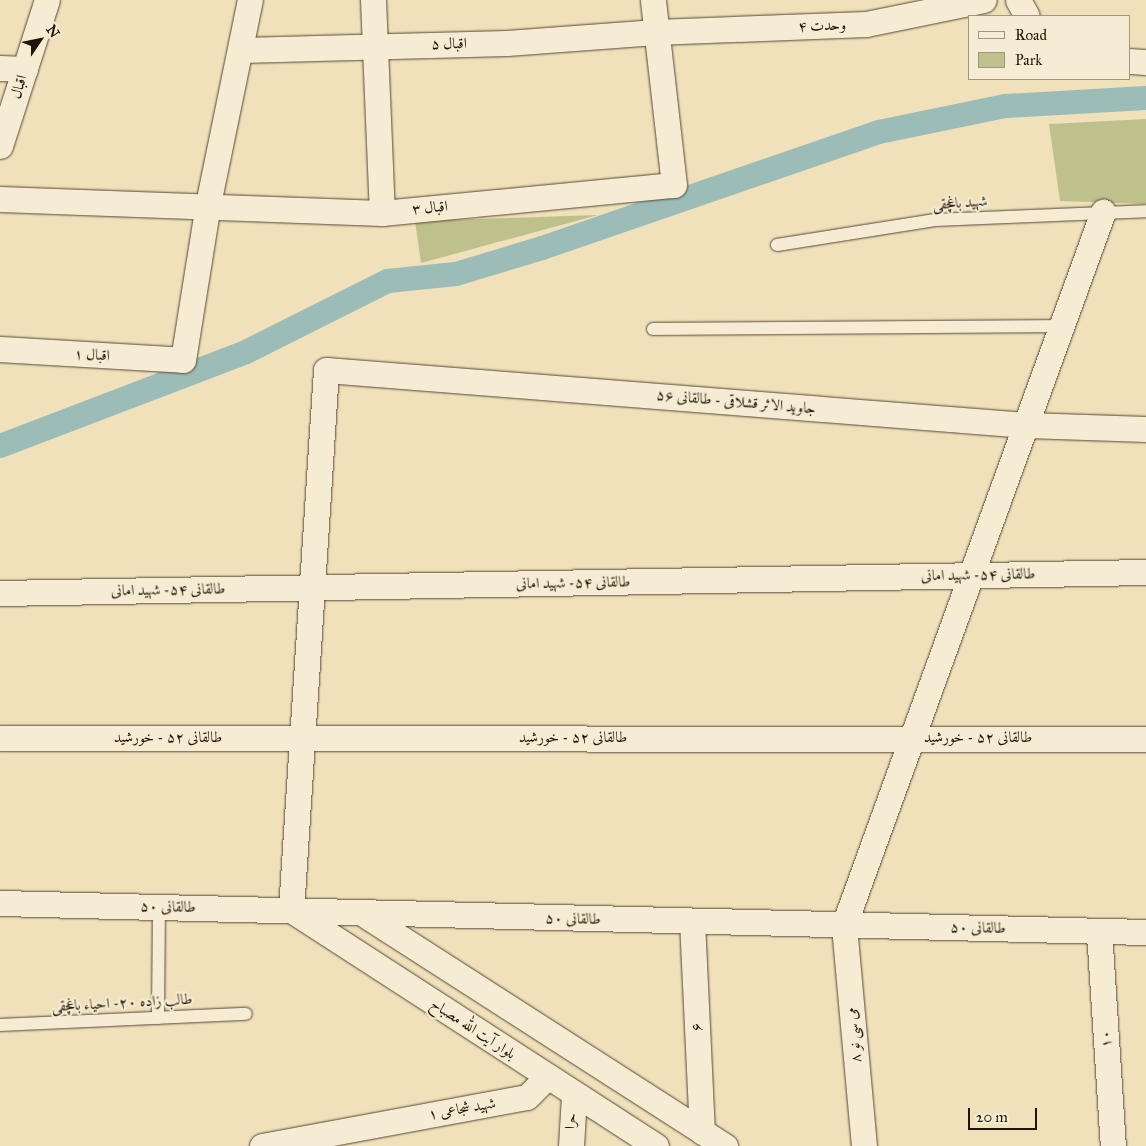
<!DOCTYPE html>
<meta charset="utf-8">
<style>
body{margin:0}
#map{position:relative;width:1146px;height:1146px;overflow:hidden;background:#f0e1bb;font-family:"IM FELL Great Primer",Amiri,serif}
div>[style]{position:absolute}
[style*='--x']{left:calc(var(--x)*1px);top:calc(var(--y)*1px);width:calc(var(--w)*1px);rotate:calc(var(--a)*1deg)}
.green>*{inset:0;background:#bfc18c}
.canal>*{height:24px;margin:-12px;padding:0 12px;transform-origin:12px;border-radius:12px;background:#9cbcb7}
.roads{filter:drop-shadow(0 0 1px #564634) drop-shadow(0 0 1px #564634)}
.service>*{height:12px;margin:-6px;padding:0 6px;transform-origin:6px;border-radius:6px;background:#f5ecd3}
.minor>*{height:25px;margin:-12.5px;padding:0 12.5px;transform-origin:12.5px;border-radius:12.5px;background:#f5ecd3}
span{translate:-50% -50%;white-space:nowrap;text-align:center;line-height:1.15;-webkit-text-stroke:4px #f5ecd3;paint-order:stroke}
.street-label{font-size:15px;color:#231307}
.legend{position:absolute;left:968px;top:15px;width:162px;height:65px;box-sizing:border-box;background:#f5ecd3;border:1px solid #a19581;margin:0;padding:6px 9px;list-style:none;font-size:15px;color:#231307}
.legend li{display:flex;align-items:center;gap:10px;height:25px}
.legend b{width:25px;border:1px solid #a19581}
.north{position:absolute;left:15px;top:15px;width:50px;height:50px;-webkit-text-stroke:4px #f5ecd3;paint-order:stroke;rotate:56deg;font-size:14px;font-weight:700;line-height:20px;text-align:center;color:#231307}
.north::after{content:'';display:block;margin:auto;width:18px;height:22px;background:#231307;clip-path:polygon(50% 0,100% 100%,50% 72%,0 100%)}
.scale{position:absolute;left:968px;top:1108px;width:69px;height:22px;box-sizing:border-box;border:2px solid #231307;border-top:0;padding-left:6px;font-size:15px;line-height:18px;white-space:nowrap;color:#231307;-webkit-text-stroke:4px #f5ecd3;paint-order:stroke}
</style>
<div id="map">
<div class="green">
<i style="clip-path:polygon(1146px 119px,1146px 204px,1060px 201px,1049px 124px)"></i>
<i style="clip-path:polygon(598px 215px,421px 263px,415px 221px)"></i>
</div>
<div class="canal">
<i style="--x:0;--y:446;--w:263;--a:-20.9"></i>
<i style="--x:246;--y:352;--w:159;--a:-26.6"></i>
<i style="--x:388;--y:281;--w:68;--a:-5.9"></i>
<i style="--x:456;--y:274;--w:90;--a:-16.8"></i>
<i style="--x:542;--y:248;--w:356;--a:-19"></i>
<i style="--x:879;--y:132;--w:130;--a:-11.6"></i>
<i style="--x:1006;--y:106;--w:140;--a:-3.3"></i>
</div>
<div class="roads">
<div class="service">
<i style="--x:777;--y:245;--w:160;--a:-9"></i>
<i style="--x:935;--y:220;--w:211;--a:-2.4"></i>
<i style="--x:653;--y:329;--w:409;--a:-0.4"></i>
<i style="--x:158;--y:1018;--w:112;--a:-89.5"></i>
<i style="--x:0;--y:1025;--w:246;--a:-2.6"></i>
</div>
<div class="minor">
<i style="--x:373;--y:0;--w:213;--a:87.6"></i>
<i style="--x:1018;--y:0;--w:18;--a:61"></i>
<i style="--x:241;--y:50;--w:266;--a:-1.5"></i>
<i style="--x:507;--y:43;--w:149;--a:-4.2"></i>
<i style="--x:656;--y:32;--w:210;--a:-2.2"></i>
<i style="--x:866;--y:24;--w:120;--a:-11.5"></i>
<i style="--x:1130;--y:61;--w:16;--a:4"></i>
<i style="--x:0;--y:68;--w:25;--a:2"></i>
<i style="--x:0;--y:146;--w:153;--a:-72.2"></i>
<i style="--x:0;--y:199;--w:382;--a:2.1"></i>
<i style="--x:382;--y:213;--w:293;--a:-5.5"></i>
<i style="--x:674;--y:185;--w:186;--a:-96.5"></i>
<i style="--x:0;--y:349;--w:183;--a:3.4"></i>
<i style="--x:183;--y:360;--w:158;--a:-80.9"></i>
<i style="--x:208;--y:204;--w:208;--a:-78.4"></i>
<i style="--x:0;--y:593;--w:1146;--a:-1.05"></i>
<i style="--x:0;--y:738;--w:1146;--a:0.05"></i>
<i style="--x:0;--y:903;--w:1146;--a:1.45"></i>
<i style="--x:365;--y:915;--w:428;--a:32.7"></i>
<i style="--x:692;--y:921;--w:211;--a:87.3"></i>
<i style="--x:1099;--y:931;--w:215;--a:86.3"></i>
<i style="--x:262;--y:1146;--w:269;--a:-10.5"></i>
<i style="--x:527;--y:1097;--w:27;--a:-45"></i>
<i style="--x:571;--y:1146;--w:50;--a:-86.6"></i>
<i style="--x:656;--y:1146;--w:435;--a:-147.1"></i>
<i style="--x:291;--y:910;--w:541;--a:-86.29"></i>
<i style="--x:326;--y:370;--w:702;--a:4.49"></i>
<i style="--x:1026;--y:425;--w:120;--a:1.9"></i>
<i style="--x:864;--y:1146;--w:222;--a:-95.2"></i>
<i style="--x:844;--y:925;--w:759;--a:-70.04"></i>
</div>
</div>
<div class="street-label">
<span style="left:822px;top:26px;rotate:-2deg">وحدت ۴</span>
<span style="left:449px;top:44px;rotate:-1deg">اقبال ۵</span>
<span style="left:19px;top:87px;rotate:-72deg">اقبال</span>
<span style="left:960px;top:203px;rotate:-4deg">شهید باغچقی</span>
<span style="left:430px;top:208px;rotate:-5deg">اقبال ۳</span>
<span style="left:92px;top:355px;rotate:3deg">اقبال ۱</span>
<span style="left:736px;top:402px;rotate:5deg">جاوید الاثر قشلاقی - طالقانی ۵۶</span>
<span style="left:978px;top:575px;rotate:-1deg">طالقانی ۵۴- شهید امانی</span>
<span style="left:573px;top:583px;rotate:-1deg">طالقانی ۵۴- شهید امانی</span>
<span style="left:168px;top:590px;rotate:-1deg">طالقانی ۵۴- شهید امانی</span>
<span style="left:168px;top:738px">طالقانی ۵۲ - خورشید</span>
<span style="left:573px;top:738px">طالقانی ۵۲ - خورشید</span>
<span style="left:978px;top:738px">طالقانی ۵۲ - خورشید</span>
<span style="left:168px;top:907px;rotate:1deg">طالقانی ۵۰</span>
<span style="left:573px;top:919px;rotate:1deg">طالقانی ۵۰</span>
<span style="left:978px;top:928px;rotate:1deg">طالقانی ۵۰</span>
<span style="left:122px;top:1003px;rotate:-3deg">طالب زاده ۲۰- احیاء باغچقی</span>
<span style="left:697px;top:1027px;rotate:-93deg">۶</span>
<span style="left:473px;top:1029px;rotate:33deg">بلوار آیت الله مصباح</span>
<span style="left:854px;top:1035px;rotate:-95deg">۸ می سی نو</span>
<span style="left:1106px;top:1039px;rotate:-94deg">۱۰</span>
<span style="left:462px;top:1109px;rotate:-10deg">شهید شجاعی ۱</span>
<span style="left:571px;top:1121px;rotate:-84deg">حرا</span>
</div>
<ul class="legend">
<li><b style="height:6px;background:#f5ecd3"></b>Road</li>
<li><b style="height:14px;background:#bfc18c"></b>Park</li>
</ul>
<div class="north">N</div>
<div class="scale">20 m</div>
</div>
